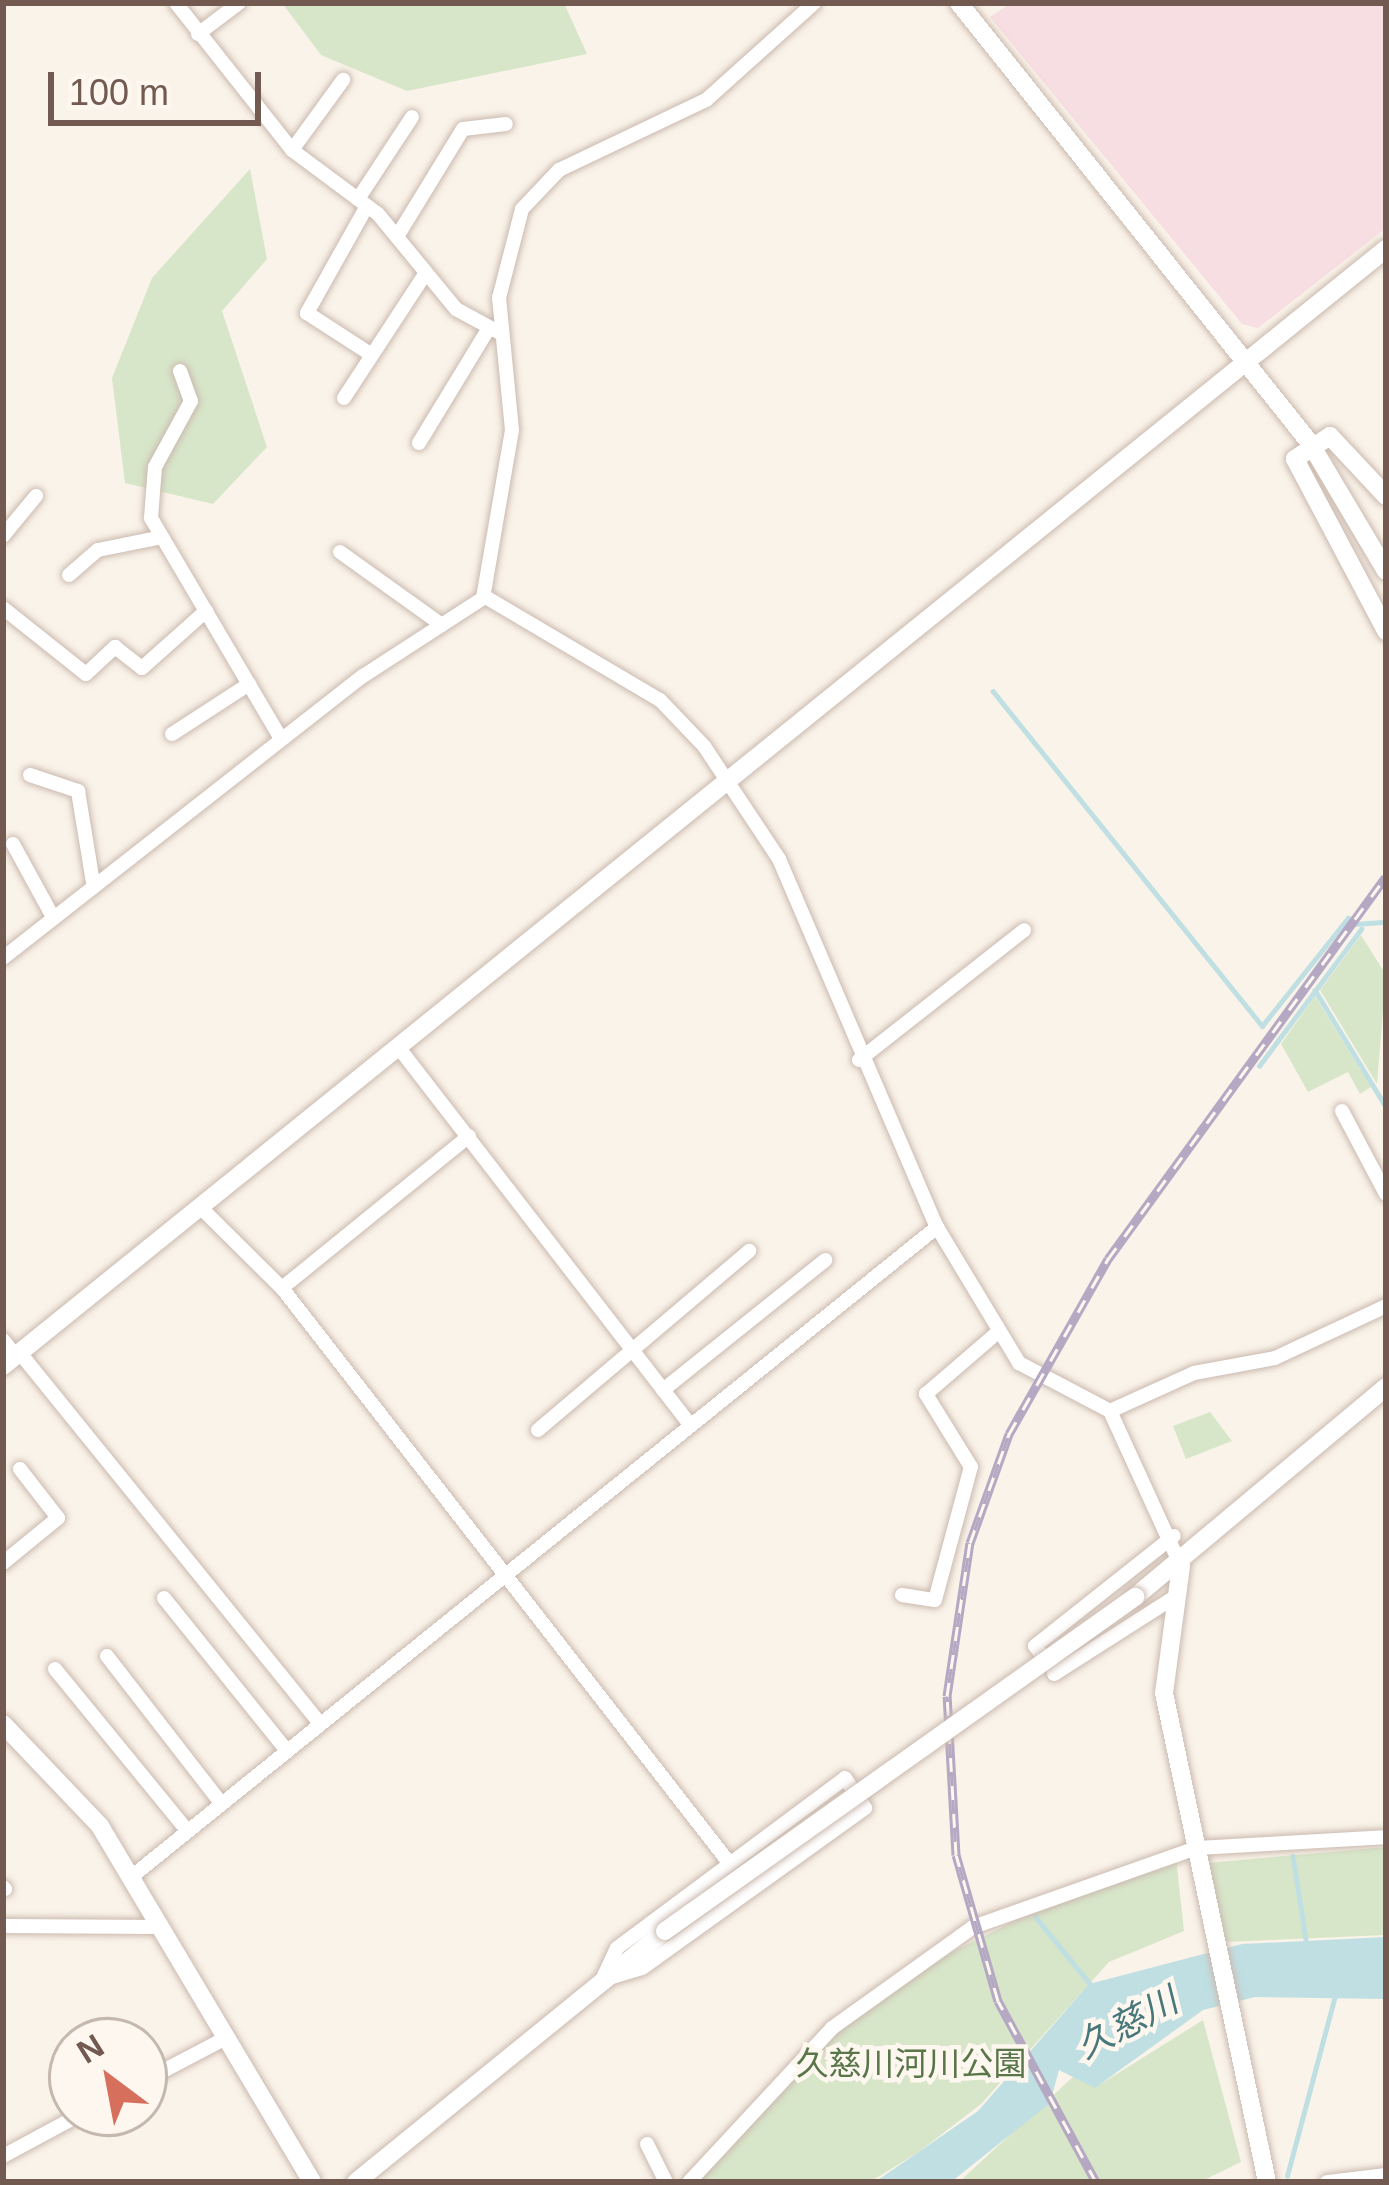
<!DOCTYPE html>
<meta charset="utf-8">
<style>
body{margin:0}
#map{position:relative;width:1389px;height:2185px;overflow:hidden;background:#faf3e9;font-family:Helvetica,"Noto Sans JP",sans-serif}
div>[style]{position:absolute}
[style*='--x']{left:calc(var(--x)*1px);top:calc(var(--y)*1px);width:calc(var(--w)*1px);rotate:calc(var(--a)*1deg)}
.medical>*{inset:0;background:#f7dee2}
.green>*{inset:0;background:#d7e6c9}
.water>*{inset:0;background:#c0dfe2}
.stream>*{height:4.5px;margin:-2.25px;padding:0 2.25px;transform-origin:2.25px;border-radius:2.25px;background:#c0dfe2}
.roads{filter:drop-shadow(0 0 3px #cbbab0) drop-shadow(0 0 3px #cbbab0)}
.minor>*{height:14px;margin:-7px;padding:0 7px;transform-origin:7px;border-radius:7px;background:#fff}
.tertiary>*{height:18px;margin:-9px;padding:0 9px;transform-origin:9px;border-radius:9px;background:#fff}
.rail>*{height:9px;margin-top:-4.5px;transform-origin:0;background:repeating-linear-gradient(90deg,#fdf7ef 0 14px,#b5a8c3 0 28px);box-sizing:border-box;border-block:3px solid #b5a8c3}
.bridges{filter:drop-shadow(0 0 3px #cbbab0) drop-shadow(0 0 3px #cbbab0)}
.tertiary-bridge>*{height:18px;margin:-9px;padding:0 9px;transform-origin:9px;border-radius:9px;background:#fff}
span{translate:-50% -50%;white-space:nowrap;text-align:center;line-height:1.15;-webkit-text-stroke:9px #fdf7ef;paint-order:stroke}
.park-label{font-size:33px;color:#597649}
.water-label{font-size:36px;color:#48777b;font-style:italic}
.frame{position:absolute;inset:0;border:6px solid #725a50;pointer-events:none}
.north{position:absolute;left:48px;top:2017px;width:120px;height:120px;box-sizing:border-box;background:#fdf7ef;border:3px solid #c5b8af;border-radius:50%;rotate:328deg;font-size:33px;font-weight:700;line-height:48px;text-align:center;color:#725a50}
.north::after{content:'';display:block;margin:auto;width:42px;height:54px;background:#d6705d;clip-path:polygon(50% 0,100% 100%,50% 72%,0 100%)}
.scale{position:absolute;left:48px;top:72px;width:213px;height:54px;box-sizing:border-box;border:6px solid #725a50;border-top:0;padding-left:15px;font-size:36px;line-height:42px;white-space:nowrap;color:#725a50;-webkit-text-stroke:9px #fdf7ef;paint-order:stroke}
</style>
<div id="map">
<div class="medical">
<i style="clip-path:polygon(1011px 3px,1386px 3px,1386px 228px,1258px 328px,1242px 324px,990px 17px)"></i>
</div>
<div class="green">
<i style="clip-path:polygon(282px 3px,564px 3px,587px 54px,407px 91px,321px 55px)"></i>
<i style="clip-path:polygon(250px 169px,267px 259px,222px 311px,267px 447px,213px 504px,125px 483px,112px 378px,152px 278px)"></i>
<i style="clip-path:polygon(1361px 935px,1386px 975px,1377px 1084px,1320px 990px)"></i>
<i style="clip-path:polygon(1315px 996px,1371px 1087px,1360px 1094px,1348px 1072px,1308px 1092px,1281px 1044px)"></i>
<i style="clip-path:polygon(1210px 1412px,1232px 1441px,1186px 1459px,1173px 1426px)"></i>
<i style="clip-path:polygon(1386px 1847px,1386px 1935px,1223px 1942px,1207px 1863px)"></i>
<i style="clip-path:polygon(1176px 1858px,1184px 1931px,1109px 1962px,981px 2104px,920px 2151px,870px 2182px,695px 2182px,860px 2009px,918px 1969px,1067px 1895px)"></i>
<i style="clip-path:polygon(1203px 2020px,1241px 2162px,1200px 2182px,959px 2182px,1074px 2076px,1096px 2087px)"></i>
</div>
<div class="water">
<i style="clip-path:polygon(1386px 1937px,1386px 1999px,1255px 1997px,1203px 2010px,1095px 2088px,1059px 2070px,1050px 2103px,951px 2182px,875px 2182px,978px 2111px,1089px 1984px,1242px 1944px)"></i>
</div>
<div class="stream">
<i style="--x:993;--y:691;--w:430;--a:51.2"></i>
<i style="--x:1262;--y:1026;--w:138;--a:-51.5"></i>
<i style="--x:1354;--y:924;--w:32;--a:-4"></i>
<i style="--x:1315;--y:990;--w:137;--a:58.7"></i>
<i style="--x:1259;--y:1066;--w:171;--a:-53.3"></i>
<i style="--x:1293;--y:1856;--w:84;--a:81.1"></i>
<i style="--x:1035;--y:1916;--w:89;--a:50.9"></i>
<i style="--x:1287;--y:2176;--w:186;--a:-75.1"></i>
</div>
<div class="roads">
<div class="minor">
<i style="--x:176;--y:3;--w:187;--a:51.7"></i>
<i style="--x:292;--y:150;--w:107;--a:36.7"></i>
<i style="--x:378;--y:214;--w:123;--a:50.6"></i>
<i style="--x:456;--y:309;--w:50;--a:28.6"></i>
<i style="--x:198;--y:34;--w:51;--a:-37.1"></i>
<i style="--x:292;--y:150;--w:87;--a:-53.9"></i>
<i style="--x:358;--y:199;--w:98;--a:-56.6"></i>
<i style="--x:367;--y:206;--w:123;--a:119.3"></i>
<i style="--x:307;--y:313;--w:77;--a:32.9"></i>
<i style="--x:398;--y:235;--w:124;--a:-58.5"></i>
<i style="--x:463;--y:129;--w:43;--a:-6.6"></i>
<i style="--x:180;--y:371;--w:32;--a:70"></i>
<i style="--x:191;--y:401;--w:75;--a:118.6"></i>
<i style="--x:155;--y:467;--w:51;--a:94.5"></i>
<i style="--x:151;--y:518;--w:256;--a:59.5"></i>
<i style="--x:344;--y:398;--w:148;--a:-56.8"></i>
<i style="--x:419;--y:443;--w:135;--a:-58.7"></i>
<i style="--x:3;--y:536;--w:52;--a:-50.5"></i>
<i style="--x:340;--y:552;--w:125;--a:35.6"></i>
<i style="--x:69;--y:575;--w:38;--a:-41"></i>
<i style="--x:98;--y:550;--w:65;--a:-11.5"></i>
<i style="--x:484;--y:596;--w:204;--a:30.6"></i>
<i style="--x:660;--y:700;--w:64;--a:46.3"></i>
<i style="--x:704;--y:746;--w:136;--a:56.4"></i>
<i style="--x:779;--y:859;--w:400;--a:66.8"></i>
<i style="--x:937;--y:1227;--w:159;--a:58.9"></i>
<i style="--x:1019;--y:1363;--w:103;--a:27.8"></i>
<i style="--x:1110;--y:1411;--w:170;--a:65.4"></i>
<i style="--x:3;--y:608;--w:106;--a:38.5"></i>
<i style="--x:86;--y:674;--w:40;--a:-43"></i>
<i style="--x:115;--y:647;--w:34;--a:38"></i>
<i style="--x:142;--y:668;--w:86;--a:-41.7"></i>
<i style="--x:172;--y:734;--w:92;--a:-33"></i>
<i style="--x:30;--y:775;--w:51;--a:18.4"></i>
<i style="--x:78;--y:791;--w:93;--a:80.7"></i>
<i style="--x:13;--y:844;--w:83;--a:61.3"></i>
<i style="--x:3;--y:958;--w:457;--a:-38.1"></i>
<i style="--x:363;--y:676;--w:143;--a:-33"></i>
<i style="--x:483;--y:598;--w:170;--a:-80.2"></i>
<i style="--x:512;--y:430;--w:133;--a:-95.6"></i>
<i style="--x:499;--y:298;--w:92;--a:-75.5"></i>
<i style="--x:522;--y:209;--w:54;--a:-46.5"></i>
<i style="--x:559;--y:170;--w:163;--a:-25.5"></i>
<i style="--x:706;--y:100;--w:145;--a:-41.9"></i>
<i style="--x:399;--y:1048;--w:476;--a:52.3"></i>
<i style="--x:859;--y:1060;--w:210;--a:-38.2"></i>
<i style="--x:1342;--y:1111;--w:94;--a:62.1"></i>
<i style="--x:199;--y:1206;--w:117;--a:44.7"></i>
<i style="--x:282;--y:1288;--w:725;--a:52.12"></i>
<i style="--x:282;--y:1288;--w:241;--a:-39.1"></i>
<i style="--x:3;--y:1340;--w:21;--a:51"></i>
<i style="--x:20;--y:1353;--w:476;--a:51"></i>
<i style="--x:663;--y:1390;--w:208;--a:-38.7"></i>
<i style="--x:1110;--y:1411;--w:92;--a:-24.3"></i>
<i style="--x:1194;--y:1373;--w:82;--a:-10.5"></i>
<i style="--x:1275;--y:1358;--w:123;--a:-25.1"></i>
<i style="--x:538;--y:1430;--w:277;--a:-40.3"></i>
<i style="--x:3;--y:1563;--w:71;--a:-39.3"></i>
<i style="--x:58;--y:1518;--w:62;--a:-127.8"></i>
<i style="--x:902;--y:1595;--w:33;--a:9"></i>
<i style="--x:935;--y:1600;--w:138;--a:-74.9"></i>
<i style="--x:971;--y:1467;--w:86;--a:-121.7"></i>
<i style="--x:926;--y:1394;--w:95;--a:-40.7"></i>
<i style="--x:164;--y:1598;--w:195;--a:51.2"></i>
<i style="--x:107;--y:1656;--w:186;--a:52.2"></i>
<i style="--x:55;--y:1669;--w:208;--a:50.7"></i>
<i style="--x:1056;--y:1673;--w:34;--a:-128"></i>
<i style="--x:1035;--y:1646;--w:177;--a:-38.4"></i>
<i style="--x:1054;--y:1674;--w:143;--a:-32.5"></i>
<i style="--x:845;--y:1778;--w:36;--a:56"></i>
<i style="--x:865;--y:1808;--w:274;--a:144.3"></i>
<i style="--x:642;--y:1968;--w:42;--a:163.3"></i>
<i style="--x:602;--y:1980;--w:35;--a:-65"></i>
<i style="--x:617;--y:1948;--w:284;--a:-36.7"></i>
<i style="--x:130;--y:1878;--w:1037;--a:-38.89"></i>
<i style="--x:3;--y:1887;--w:3;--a:45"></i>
<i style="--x:3;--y:1926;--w:156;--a:0.4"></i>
<i style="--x:144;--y:2081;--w:93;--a:-27.7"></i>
<i style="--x:647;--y:2144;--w:42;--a:63.4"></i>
<i style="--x:3;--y:2156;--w:91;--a:-28.3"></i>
<i style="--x:689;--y:2182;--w:210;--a:-47.1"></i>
<i style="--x:832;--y:2028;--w:173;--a:-35.6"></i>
<i style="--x:973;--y:1927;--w:237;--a:-19.5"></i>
<i style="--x:1196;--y:1848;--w:190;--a:-3.3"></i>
<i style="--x:1327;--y:2182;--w:59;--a:-6.8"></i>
</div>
<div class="tertiary">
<i style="--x:959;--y:3;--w:563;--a:51.42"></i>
<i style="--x:1310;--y:443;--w:149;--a:59.3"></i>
<i style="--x:1386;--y:496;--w:82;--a:-133"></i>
<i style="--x:1330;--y:436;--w:42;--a:146.7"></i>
<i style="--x:1295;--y:459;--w:195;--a:62.1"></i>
<i style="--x:3;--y:1366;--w:1778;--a:-38.93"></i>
<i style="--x:1181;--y:1566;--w:128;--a:97.6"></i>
<i style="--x:1164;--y:1693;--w:500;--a:78.1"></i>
<i style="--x:1135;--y:1597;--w:327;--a:-39.9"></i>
<i style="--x:3;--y:1724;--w:141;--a:46.4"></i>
<i style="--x:100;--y:1826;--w:414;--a:59.2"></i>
<i style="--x:356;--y:2182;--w:398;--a:-39.1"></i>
</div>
</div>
<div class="rail">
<i style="--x:1096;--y:2182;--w:206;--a:-118.4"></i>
<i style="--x:998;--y:2001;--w:152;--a:-106"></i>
<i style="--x:956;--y:1855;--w:159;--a:-93.2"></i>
<i style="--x:947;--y:1696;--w:155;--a:-81.5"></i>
<i style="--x:970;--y:1543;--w:116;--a:-70.3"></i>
<i style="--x:1009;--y:1434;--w:201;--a:-60.5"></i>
<i style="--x:1108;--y:1259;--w:472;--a:-54"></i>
</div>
<div class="bridges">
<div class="tertiary-bridge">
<i style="--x:665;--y:1931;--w:577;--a:-35.4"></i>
</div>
</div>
<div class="park-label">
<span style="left:911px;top:2064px">久慈川河川公園</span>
</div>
<div class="water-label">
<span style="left:1127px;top:2023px;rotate:-28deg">久慈川</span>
</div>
<div class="frame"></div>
<div class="north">N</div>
<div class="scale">100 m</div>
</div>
